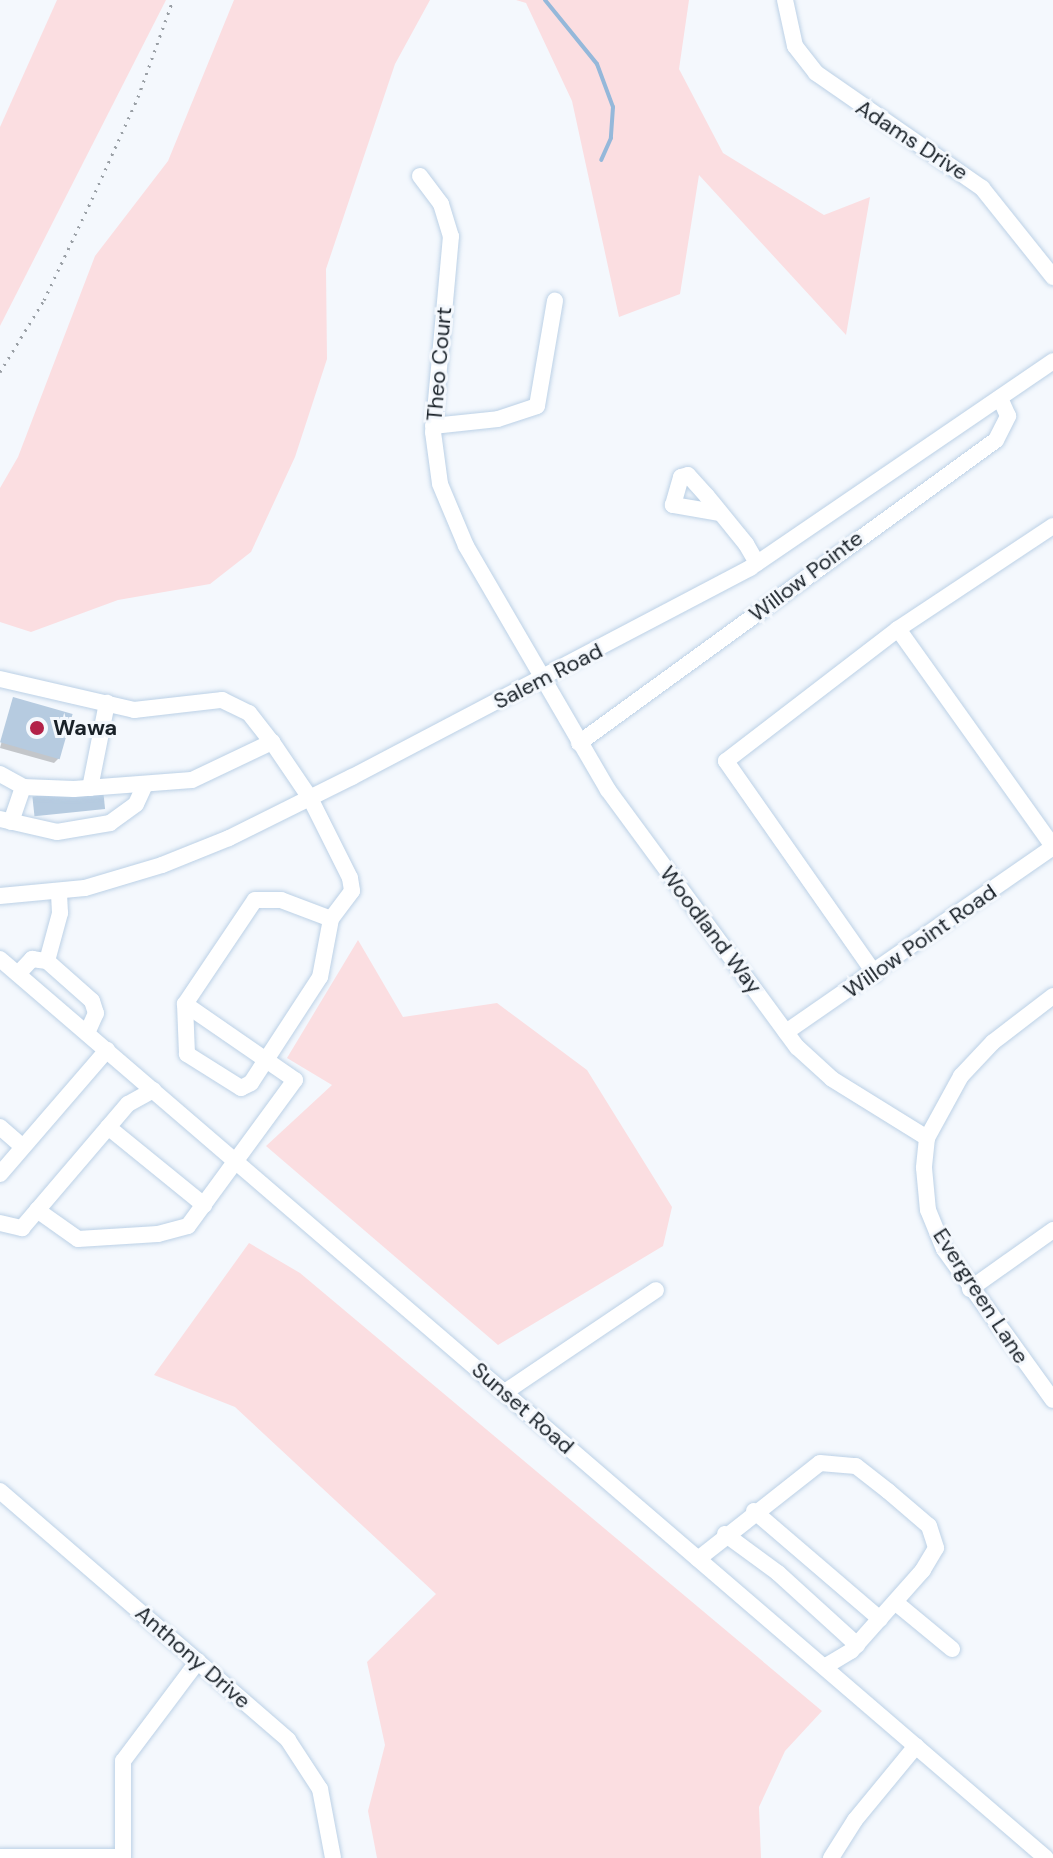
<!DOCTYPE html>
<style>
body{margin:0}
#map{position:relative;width:1053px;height:1858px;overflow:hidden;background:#f4f8fd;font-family:"DM Sans",sans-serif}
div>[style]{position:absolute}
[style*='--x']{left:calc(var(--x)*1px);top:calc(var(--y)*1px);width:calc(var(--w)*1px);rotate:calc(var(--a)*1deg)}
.green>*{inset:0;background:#fbdee1}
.shadow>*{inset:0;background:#0003}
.stream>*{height:4px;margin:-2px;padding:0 2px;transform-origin:2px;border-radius:2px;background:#95b8da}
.building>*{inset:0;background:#b6cbe0;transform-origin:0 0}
.path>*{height:3px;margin-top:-1.5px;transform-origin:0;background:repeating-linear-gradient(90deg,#9aa0a6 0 2px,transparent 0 8px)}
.roads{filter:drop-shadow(0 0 2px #bcd1e6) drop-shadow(0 0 2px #bcd1e6)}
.minor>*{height:16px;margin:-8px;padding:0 8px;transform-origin:8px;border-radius:8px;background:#fff}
.dots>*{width:22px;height:22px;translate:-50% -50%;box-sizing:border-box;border:4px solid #f4f8fd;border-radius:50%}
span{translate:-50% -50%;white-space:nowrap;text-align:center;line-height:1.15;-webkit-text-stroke:6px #f4f8fd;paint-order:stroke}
.street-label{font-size:22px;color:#192128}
.poi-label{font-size:22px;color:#192128;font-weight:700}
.left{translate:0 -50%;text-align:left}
</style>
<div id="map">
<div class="green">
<i style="clip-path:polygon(57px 0,166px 0,0 326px,0 127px)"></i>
<i style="clip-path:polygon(234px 0,430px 0,395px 64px,326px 269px,327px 359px,295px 457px,251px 552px,210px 584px,118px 600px,31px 632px,0 622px,0 488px,18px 457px,95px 256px,168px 161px)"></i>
<i style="clip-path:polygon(516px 0,689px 0,679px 69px,723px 153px,824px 215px,870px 197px,846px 335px,699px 175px,680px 294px,619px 317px,572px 101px,526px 3px)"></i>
<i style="clip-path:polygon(358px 940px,403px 1017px,497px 1003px,587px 1070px,672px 1207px,663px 1246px,498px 1345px,266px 1146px,332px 1085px,287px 1058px)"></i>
<i style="clip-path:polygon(249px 1243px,300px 1273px,822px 1711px,785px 1751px,759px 1807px,761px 1858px,377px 1858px,368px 1811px,385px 1745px,367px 1662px,436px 1594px,235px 1407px,154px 1375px)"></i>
</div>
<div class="shadow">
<i style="clip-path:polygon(13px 699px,59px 758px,54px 763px,0 748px)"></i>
</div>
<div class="stream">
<i style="--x:545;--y:0;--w:82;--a:50.9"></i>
<i style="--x:597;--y:64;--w:46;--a:69.6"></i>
<i style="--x:613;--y:107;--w:31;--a:94"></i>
<i style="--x:611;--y:138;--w:24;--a:114"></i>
</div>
<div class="building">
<i style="left:13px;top:697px;width:62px;height:47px;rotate:16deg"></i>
<i style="left:103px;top:789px;width:20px;height:71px;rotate:84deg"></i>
</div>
<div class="path">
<i style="--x:0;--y:372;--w:84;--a:-58.6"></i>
<i style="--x:44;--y:300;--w:112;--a:-64.6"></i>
<i style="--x:92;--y:199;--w:112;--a:-65.7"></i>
<i style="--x:138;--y:97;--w:103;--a:-70.2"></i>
</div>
<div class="roads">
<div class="minor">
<i style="--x:785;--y:0;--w:47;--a:77.7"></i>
<i style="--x:795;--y:46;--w:34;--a:52"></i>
<i style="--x:816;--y:73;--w:202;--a:34.7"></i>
<i style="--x:982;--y:188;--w:114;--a:51.4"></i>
<i style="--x:420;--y:176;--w:35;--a:53"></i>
<i style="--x:441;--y:204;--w:34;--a:73"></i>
<i style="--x:451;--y:236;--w:197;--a:95.2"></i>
<i style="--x:433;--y:432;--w:52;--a:82.3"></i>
<i style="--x:440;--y:484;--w:67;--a:67.2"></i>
<i style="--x:466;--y:546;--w:282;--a:59.8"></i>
<i style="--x:608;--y:790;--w:319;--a:53.7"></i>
<i style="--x:797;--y:1047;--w:47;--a:42.4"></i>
<i style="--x:832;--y:1079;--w:112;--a:31.8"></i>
<i style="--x:433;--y:426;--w:65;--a:-6.1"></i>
<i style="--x:498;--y:419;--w:41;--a:-18.4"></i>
<i style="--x:537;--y:406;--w:107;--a:-80.3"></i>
<i style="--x:720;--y:513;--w:48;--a:-170.3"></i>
<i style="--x:673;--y:505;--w:29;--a:-74"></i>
<i style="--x:681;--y:477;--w:7;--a:-16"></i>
<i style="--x:688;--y:475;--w:28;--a:48"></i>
<i style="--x:707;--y:496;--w:62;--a:50.9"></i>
<i style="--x:746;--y:544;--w:22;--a:60"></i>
<i style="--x:898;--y:629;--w:267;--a:54.5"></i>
<i style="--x:0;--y:679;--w:138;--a:13"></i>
<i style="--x:134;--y:710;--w:89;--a:-6.5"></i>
<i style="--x:222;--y:700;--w:30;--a:26"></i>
<i style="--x:249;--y:713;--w:37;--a:52"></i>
<i style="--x:579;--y:743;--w:515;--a:-36"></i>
<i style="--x:996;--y:440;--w:27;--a:-63"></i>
<i style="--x:1008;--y:416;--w:20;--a:-114"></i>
<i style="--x:0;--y:774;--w:26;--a:29"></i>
<i style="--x:23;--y:787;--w:51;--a:2.2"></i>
<i style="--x:74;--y:789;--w:118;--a:-4.4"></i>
<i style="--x:192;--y:780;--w:89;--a:-25.4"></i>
<i style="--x:272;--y:742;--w:68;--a:55.8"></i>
<i style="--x:310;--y:798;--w:89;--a:63.4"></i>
<i style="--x:350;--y:878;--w:13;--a:81"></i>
<i style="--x:352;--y:891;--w:35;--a:127"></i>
<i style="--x:331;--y:919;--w:59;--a:100.7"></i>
<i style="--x:320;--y:977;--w:126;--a:123.1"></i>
<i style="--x:251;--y:1083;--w:11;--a:153"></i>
<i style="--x:241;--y:1088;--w:64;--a:-147.8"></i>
<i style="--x:187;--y:1054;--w:50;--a:-92.3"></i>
<i style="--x:90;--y:788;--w:87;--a:-78.7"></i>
<i style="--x:0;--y:819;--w:58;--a:12.8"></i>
<i style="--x:57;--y:832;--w:54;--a:-9.6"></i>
<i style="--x:110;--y:823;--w:32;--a:-36"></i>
<i style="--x:136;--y:804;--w:21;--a:-65"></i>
<i style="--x:11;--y:822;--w:37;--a:-71"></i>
<i style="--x:0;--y:896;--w:85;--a:-5.4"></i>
<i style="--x:85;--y:888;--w:80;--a:-16.6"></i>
<i style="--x:162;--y:865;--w:72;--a:-21.9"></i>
<i style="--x:229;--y:838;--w:137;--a:-26.4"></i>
<i style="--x:352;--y:777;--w:450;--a:-27.7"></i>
<i style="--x:750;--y:568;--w:367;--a:-34.3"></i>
<i style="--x:0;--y:959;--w:1379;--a:40.68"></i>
<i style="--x:47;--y:961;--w:50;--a:-74.8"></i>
<i style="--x:60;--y:913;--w:22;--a:-93"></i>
<i style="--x:18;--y:974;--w:21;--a:-47"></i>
<i style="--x:32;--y:959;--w:15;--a:8"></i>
<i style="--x:47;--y:961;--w:60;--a:41.6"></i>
<i style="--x:92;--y:1001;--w:13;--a:72"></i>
<i style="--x:96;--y:1013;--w:22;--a:114"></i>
<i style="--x:875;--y:974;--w:260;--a:-125"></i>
<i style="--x:726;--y:761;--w:217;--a:-37.5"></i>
<i style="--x:898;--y:629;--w:186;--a:-33.6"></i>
<i style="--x:1053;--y:996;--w:76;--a:142.5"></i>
<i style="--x:993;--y:1042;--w:47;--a:133.3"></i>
<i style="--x:961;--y:1076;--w:71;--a:118.7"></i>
<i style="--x:927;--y:1138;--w:30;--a:96"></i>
<i style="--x:924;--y:1168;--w:42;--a:84.6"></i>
<i style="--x:928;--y:1210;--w:42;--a:67.7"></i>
<i style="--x:944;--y:1249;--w:186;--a:54.2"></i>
<i style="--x:786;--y:1032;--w:325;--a:-34.7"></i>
<i style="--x:0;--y:1127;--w:30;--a:41"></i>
<i style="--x:108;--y:1127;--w:124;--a:39.1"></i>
<i style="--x:0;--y:1174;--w:164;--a:-49.2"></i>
<i style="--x:37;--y:1210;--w:50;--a:35.3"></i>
<i style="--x:78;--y:1239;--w:80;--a:-3.6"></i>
<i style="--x:158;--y:1234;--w:31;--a:-15"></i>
<i style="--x:188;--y:1226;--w:181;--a:-53.8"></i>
<i style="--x:295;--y:1080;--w:134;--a:-145.4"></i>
<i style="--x:185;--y:1004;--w:125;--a:-56.1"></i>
<i style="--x:255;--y:900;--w:26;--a:0"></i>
<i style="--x:281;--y:900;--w:53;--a:20.8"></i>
<i style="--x:0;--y:1223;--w:23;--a:13"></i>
<i style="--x:22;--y:1228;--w:163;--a:-49.5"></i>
<i style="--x:128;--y:1104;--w:29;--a:-29"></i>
<i style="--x:970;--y:1289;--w:102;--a:-35.4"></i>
<i style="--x:505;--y:1392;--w:182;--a:-34"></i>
<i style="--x:0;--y:1491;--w:381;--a:40.8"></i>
<i style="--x:288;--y:1740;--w:59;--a:56.9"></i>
<i style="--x:320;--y:1789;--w:70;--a:79.3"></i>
<i style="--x:754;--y:1511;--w:166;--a:40.6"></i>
<i style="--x:725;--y:1534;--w:66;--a:36.3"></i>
<i style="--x:778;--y:1573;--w:107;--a:42.3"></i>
<i style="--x:698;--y:1559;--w:155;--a:-38.2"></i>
<i style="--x:820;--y:1463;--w:36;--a:5"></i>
<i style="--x:856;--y:1466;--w:41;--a:38"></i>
<i style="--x:888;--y:1491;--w:54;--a:40.5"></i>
<i style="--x:929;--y:1526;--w:23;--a:72"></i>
<i style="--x:936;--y:1548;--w:26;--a:121"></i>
<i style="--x:923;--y:1570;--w:108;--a:131.6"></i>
<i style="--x:851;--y:1651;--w:31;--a:149"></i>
<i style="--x:895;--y:1602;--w:74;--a:39.5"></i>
<i style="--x:0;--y:1857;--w:123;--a:0"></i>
<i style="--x:123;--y:1858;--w:97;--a:-90"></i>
<i style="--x:123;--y:1761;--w:125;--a:-53.1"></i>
<i style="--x:831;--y:1858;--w:45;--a:-57.7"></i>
<i style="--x:855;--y:1820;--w:96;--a:-50.5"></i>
</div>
</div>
<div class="dots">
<i style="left:37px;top:728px;background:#b32249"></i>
</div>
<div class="street-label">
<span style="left:912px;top:140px;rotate:33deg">Adams Drive</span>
<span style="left:439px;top:364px;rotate:-85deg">Theo Court</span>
<span style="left:806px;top:576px;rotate:-37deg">Willow Pointe</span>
<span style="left:548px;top:676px;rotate:-27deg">Salem Road</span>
<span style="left:711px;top:930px;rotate:53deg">Woodland Way</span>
<span style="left:920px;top:941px;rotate:-35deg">Willow Point Road</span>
<span style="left:981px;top:1296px;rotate:57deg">Evergreen Lane</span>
<span style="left:523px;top:1408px;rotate:41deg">Sunset Road</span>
<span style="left:193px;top:1657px;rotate:41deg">Anthony Drive</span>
</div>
<div class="poi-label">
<span class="left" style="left:53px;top:728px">Wawa</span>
</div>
</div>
